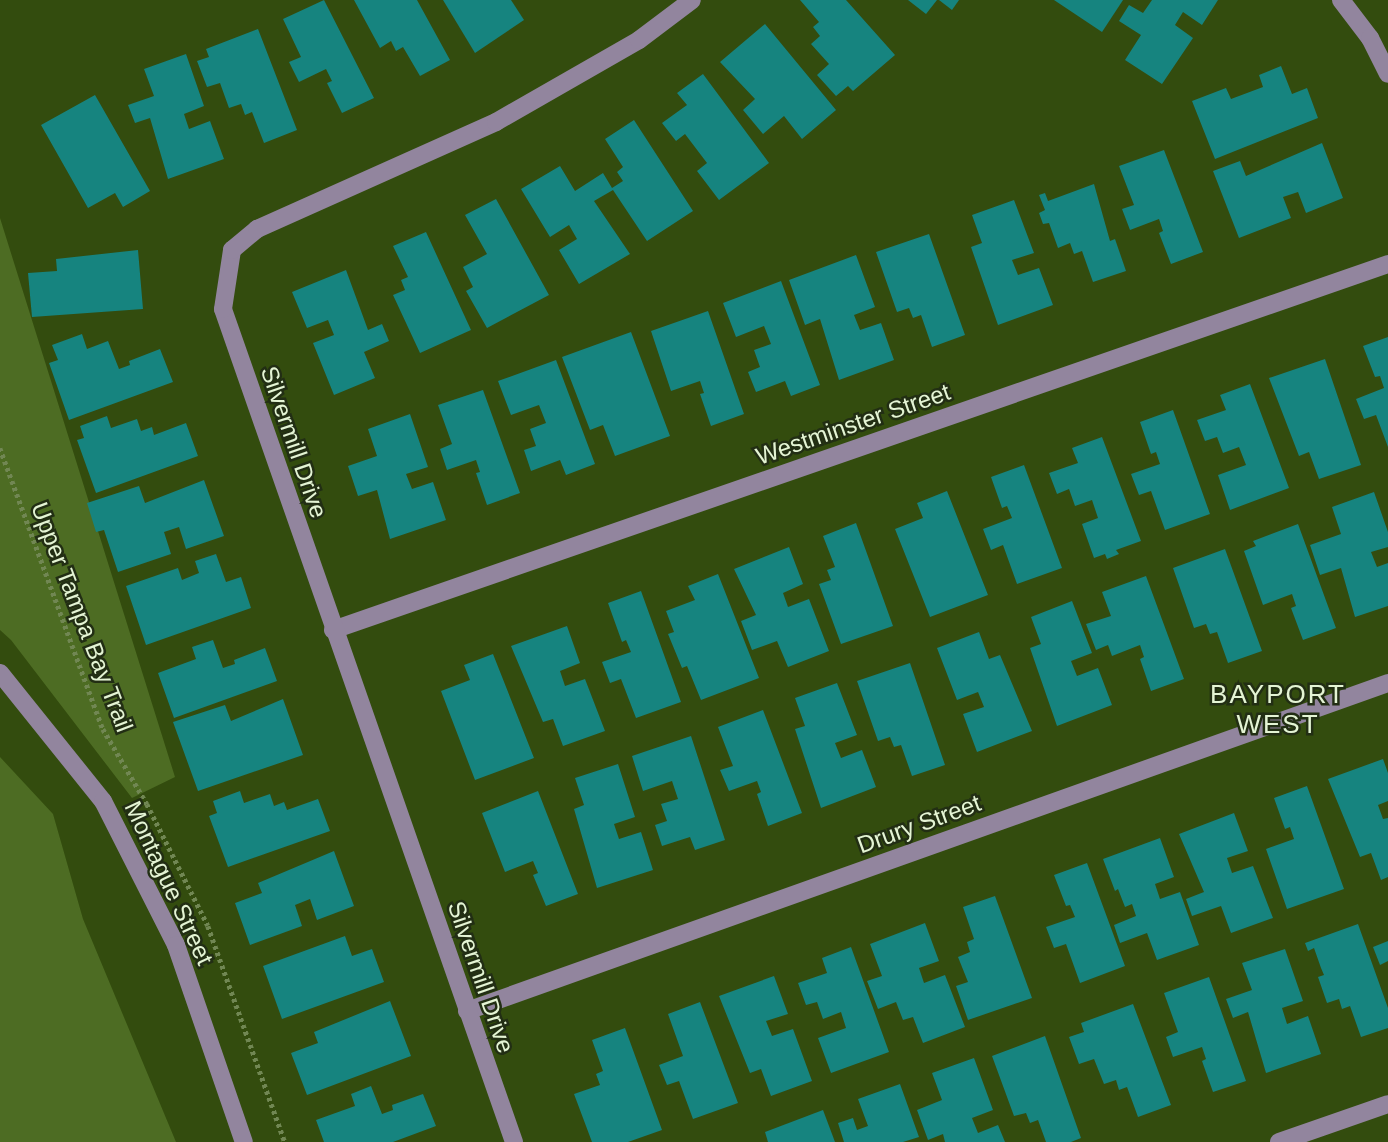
<!DOCTYPE html>
<style>
body{margin:0}
#map{position:relative;width:1388px;height:1142px;overflow:hidden;background:#334c0e;font-family:Arial,sans-serif}
div>[style]{position:absolute}
[style*='--x']{left:calc(var(--x)*1px);top:calc(var(--y)*1px);width:calc(var(--w)*1px);rotate:calc(var(--a)*1deg)}
.green>*{inset:0;background:#4d6c23}
.building>*{inset:0;background:#16847f}
.path>*{height:4.5px;margin-top:-2.25px;transform-origin:0;background:repeating-linear-gradient(90deg,#718753 0 3.5px,transparent 0 7px)}
.minor>*{height:18px;margin:-9px;padding:0 9px;transform-origin:9px;border-radius:9px;background:#92859e}
span{translate:-50% -50%;white-space:nowrap;text-align:center;line-height:1.15;-webkit-text-stroke:5px #222e14;paint-order:stroke}
.street-label{font-size:24px;color:#e4f4d4}
.neighbourhood-label{font-size:26px;color:#e4f4d4;letter-spacing:2px}
</style>
<div id="map">
<div class="green">
<i style="clip-path:polygon(0 218px,175px 777px,132px 798px,11px 640px,0 630px)"></i>
<i style="clip-path:polygon(0 757px,53px 814px,83px 919px,176px 1142px,0 1142px)"></i>
</div>
<div class="building">
<i style="clip-path:polygon(324px 0,374px 98px,342px 113px,327px 83px,332px 81px,326px 69px,299px 82px,289px 62px,301px 57px,283px 19px)"></i>
<i style="clip-path:polygon(354px 0,417px 0,450px 60px,420px 76px,403px 47px,396px 51px,391px 41px,380px 48px)"></i>
<i style="clip-path:polygon(443px 0,511px 0,524px 20px,475px 53px)"></i>
<i style="clip-path:polygon(800px 0,846px 0,895px 55px,853px 91px,848px 86px,836px 96px,817px 75px,829px 64px,811px 44px,820px 36px,813px 27px,819px 22px)"></i>
<i style="clip-path:polygon(908px 0,937px 0,926px 14px)"></i>
<i style="clip-path:polygon(939px 0,959px 0,952px 10px)"></i>
<i style="clip-path:polygon(1054px 0,1123px 0,1102px 32px)"></i>
<i style="clip-path:polygon(1152px 0,1218px 0,1202px 25px,1183px 12px,1175px 25px,1193px 38px,1162px 84px,1125px 60px,1141px 35px,1119px 21px,1129px 5px,1143px 13px)"></i>
<i style="clip-path:polygon(765px 24px,836px 110px,802px 139px,784px 116px,763px 134px,743px 110px,755px 99px,720px 62px)"></i>
<i style="clip-path:polygon(258px 29px,297px 130px,264px 143px,252px 112px,245px 115px,241px 104px,229px 108px,220px 83px,207px 87px,197px 61px,209px 57px,206px 49px)"></i>
<i style="clip-path:polygon(186px 54px,204px 106px,184px 114px,189px 129px,210px 121px,224px 159px,168px 179px,150px 118px,135px 123px,128px 105px,154px 96px,144px 69px)"></i>
<i style="clip-path:polygon(1281px 66px,1292px 94px,1307px 88px,1318px 118px,1215px 159px,1192px 101px,1226px 88px,1231px 99px,1263px 87px,1259px 75px)"></i>
<i style="clip-path:polygon(703px 74px,769px 163px,719px 200px,697px 171px,707px 163px,685px 134px,676px 141px,662px 123px,687px 105px,677px 93px)"></i>
<i style="clip-path:polygon(95px 95px,150px 191px,123px 207px,115px 193px,88px 208px,41px 125px)"></i>
<i style="clip-path:polygon(634px 120px,693px 211px,647px 241px,613px 190px,594px 201px,630px 254px,579px 284px,559px 250px,577px 239px,569px 225px,550px 237px,521px 189px,560px 166px,575px 191px,603px 173px,612px 188px,623px 181px,617px 172px,623px 167px,605px 139px)"></i>
<i style="clip-path:polygon(1322px 143px,1343px 198px,1306px 213px,1298px 192px,1283px 197px,1291px 218px,1239px 238px,1213px 171px,1240px 161px,1246px 176px)"></i>
<i style="clip-path:polygon(1164px 150px,1203px 252px,1171px 264px,1159px 233px,1163px 231px,1159px 219px,1130px 230px,1122px 209px,1134px 205px,1119px 166px)"></i>
<i style="clip-path:polygon(1094px 184px,1110px 241px,1115px 239px,1126px 271px,1093px 282px,1082px 251px,1074px 254px,1070px 243px,1058px 248px,1049px 223px,1043px 224px,1039px 213px,1045px 210px,1039px 195px,1045px 193px,1048px 201px)"></i>
<i style="clip-path:polygon(496px 199px,549px 295px,487px 328px,466px 291px,473px 287px,463px 267px,487px 254px,465px 215px)"></i>
<i style="clip-path:polygon(1014px 200px,1034px 253px,1012px 260px,1018px 275px,1039px 268px,1053px 305px,998px 325px,971px 247px,982px 243px,972px 215px)"></i>
<i style="clip-path:polygon(426px 232px,471px 330px,420px 353px,393px 295px,405px 290px,401px 280px,408px 277px,393px 246px)"></i>
<i style="clip-path:polygon(929px 234px,965px 335px,932px 347px,921px 315px,913px 318px,909px 308px,897px 312px,876px 252px)"></i>
<i style="clip-path:polygon(138px 250px,143px 309px,32px 317px,28px 273px,57px 271px,56px 259px)"></i>
<i style="clip-path:polygon(856px 255px,875px 307px,854px 315px,860px 330px,881px 323px,894px 360px,839px 380px,820px 319px,805px 325px,789px 280px)"></i>
<i style="clip-path:polygon(346px 270px,368px 330px,382px 324px,389px 341px,364px 352px,375px 378px,334px 395px,313px 343px,334px 335px,328px 320px,307px 328px,292px 292px)"></i>
<i style="clip-path:polygon(781px 281px,820px 385px,791px 396px,785px 381px,756px 392px,748px 372px,760px 367px,754px 350px,771px 344px,764px 326px,736px 337px,723px 303px)"></i>
<i style="clip-path:polygon(708px 311px,744px 414px,711px 426px,700px 394px,704px 393px,700px 381px,671px 391px,651px 331px)"></i>
<i style="clip-path:polygon(631px 332px,670px 436px,615px 456px,603px 425px,590px 430px,562px 357px)"></i>
<i style="clip-path:polygon(82px 334px,87px 349px,108px 341px,119px 369px,130px 365px,129px 361px,160px 349px,173px 382px,69px 420px,49px 363px,58px 360px,52px 345px)"></i>
<i style="clip-path:polygon(1388px 337px,1388px 447px,1376px 415px,1364px 419px,1356px 399px,1384px 388px,1380px 376px,1375px 377px,1363px 346px)"></i>
<i style="clip-path:polygon(1325px 359px,1361px 465px,1319px 479px,1309px 452px,1299px 456px,1269px 378px)"></i>
<i style="clip-path:polygon(556px 360px,595px 464px,566px 475px,560px 460px,531px 471px,524px 450px,536px 446px,530px 429px,546px 423px,539px 405px,511px 415px,498px 381px)"></i>
<i style="clip-path:polygon(1250px 384px,1289px 488px,1230px 510px,1218px 475px,1246px 465px,1239px 447px,1223px 453px,1217px 437px,1205px 441px,1197px 420px,1226px 410px,1220px 395px)"></i>
<i style="clip-path:polygon(483px 390px,520px 493px,487px 505px,476px 473px,480px 472px,476px 460px,447px 470px,440px 449px,452px 444px,438px 405px)"></i>
<i style="clip-path:polygon(1173px 410px,1210px 514px,1165px 530px,1151px 491px,1139px 495px,1131px 474px,1160px 464px,1156px 452px,1151px 454px,1140px 422px)"></i>
<i style="clip-path:polygon(410px 414px,428px 467px,406px 474px,412px 489px,433px 482px,446px 520px,390px 539px,377px 490px,358px 496px,348px 466px,377px 456px,368px 429px)"></i>
<i style="clip-path:polygon(107px 416px,111px 428px,137px 419px,141px 431px,152px 427px,154px 435px,186px 423px,198px 456px,96px 493px,77px 440px,84px 438px,80px 426px)"></i>
<i style="clip-path:polygon(1102px 437px,1141px 541px,1116px 550px,1119px 554px,1107px 559px,1105px 554px,1094px 558px,1082px 524px,1098px 518px,1092px 500px,1075px 506px,1069px 489px,1057px 494px,1049px 473px,1078px 463px,1072px 448px)"></i>
<i style="clip-path:polygon(1024px 465px,1062px 568px,1017px 584px,1003px 545px,991px 550px,983px 529px,1012px 518px,1007px 506px,1002px 508px,991px 477px)"></i>
<i style="clip-path:polygon(204px 480px,224px 536px,186px 549px,179px 527px,164px 532px,171px 554px,118px 572px,104px 530px,96px 532px,87px 503px,139px 486px,145px 503px)"></i>
<i style="clip-path:polygon(947px 491px,988px 595px,930px 617px,895px 529px,923px 518px,917px 503px)"></i>
<i style="clip-path:polygon(1374px 492px,1388px 532px,1388px 547px,1371px 552px,1377px 567px,1388px 563px,1388px 606px,1355px 617px,1341px 568px,1320px 575px,1310px 545px,1341px 534px,1332px 507px)"></i>
<i style="clip-path:polygon(856px 523px,893px 626px,841px 644px,819px 584px,831px 580px,827px 570px,835px 567px,823px 536px)"></i>
<i style="clip-path:polygon(1298px 524px,1336px 628px,1303px 640px,1291px 608px,1296px 606px,1292px 594px,1263px 605px,1244px 551px,1256px 546px,1253px 541px)"></i>
<i style="clip-path:polygon(789px 547px,803px 584px,783px 593px,788px 607px,809px 599px,829px 651px,788px 667px,777px 641px,752px 650px,741px 621px,756px 615px,734px 569px)"></i>
<i style="clip-path:polygon(1225px 549px,1262px 651px,1228px 663px,1217px 632px,1210px 634px,1206px 624px,1194px 628px,1173px 568px)"></i>
<i style="clip-path:polygon(216px 554px,226px 582px,241px 577px,251px 608px,146px 645px,126px 586px,178px 568px,182px 580px,199px 573px,195px 561px)"></i>
<i style="clip-path:polygon(718px 574px,759px 678px,701px 700px,687px 666px,682px 668px,668px 634px,674px 632px,666px 611px,695px 600px,688px 586px)"></i>
<i style="clip-path:polygon(1146px 576px,1184px 679px,1151px 691px,1140px 659px,1144px 657px,1140px 645px,1112px 656px,1108px 645px,1096px 650px,1086px 624px,1111px 616px,1102px 592px)"></i>
<i style="clip-path:polygon(641px 591px,681px 702px,636px 718px,621px 679px,610px 683px,602px 662px,631px 652px,626px 640px,622px 642px,608px 603px)"></i>
<i style="clip-path:polygon(1072px 601px,1092px 653px,1071px 661px,1077px 676px,1098px 668px,1112px 705px,1057px 726px,1030px 648px,1041px 644px,1031px 617px)"></i>
<i style="clip-path:polygon(567px 626px,580px 663px,560px 671px,565px 686px,585px 679px,605px 731px,563px 746px,553px 719px,543px 722px,511px 646px)"></i>
<i style="clip-path:polygon(979px 632px,989px 659px,1000px 655px,1032px 731px,977px 752px,963px 714px,984px 707px,978px 692px,957px 700px,937px 648px)"></i>
<i style="clip-path:polygon(213px 640px,223px 668px,235px 664px,234px 660px,265px 648px,277px 681px,174px 718px,158px 673px,196px 659px,192px 647px)"></i>
<i style="clip-path:polygon(493px 654px,534px 758px,475px 780px,441px 691px,470px 680px,464px 665px)"></i>
<i style="clip-path:polygon(910px 663px,945px 765px,912px 776px,901px 745px,894px 747px,890px 737px,878px 741px,857px 681px)"></i>
<i style="clip-path:polygon(837px 683px,857px 735px,835px 743px,841px 758px,862px 750px,876px 787px,821px 808px,795px 729px,805px 726px,795px 698px)"></i>
<i style="clip-path:polygon(283px 699px,303px 755px,198px 791px,173px 722px,225px 705px,231px 721px)"></i>
<i style="clip-path:polygon(763px 710px,802px 813px,768px 826px,757px 794px,761px 792px,757px 781px,729px 791px,720px 770px,733px 766px,718px 727px)"></i>
<i style="clip-path:polygon(691px 736px,725px 840px,695px 850px,690px 837px,662px 846px,655px 825px,667px 821px,661px 804px,678px 799px,672px 781px,643px 791px,632px 756px)"></i>
<i style="clip-path:polygon(1383px 759px,1388px 773px,1388px 801px,1378px 805px,1383px 819px,1388px 818px,1388px 877px,1381px 880px,1371px 853px,1360px 857px,1328px 779px)"></i>
<i style="clip-path:polygon(618px 764px,635px 817px,614px 824px,619px 839px,641px 832px,653px 870px,597px 888px,574px 809px,584px 805px,575px 778px)"></i>
<i style="clip-path:polygon(1307px 786px,1344px 889px,1287px 909px,1266px 849px,1294px 839px,1290px 827px,1285px 829px,1274px 798px)"></i>
<i style="clip-path:polygon(240px 791px,244px 803px,270px 794px,274px 806px,284px 802px,287px 810px,318px 799px,330px 831px,228px 867px,209px 816px,217px 813px,213px 801px)"></i>
<i style="clip-path:polygon(538px 791px,578px 894px,546px 906px,533px 875px,538px 873px,533px 861px,505px 872px,482px 813px)"></i>
<i style="clip-path:polygon(1234px 813px,1248px 851px,1227px 858px,1232px 873px,1253px 866px,1273px 918px,1231px 933px,1221px 906px,1192px 916px,1186px 899px,1204px 892px,1179px 834px)"></i>
<i style="clip-path:polygon(1160px 838px,1174px 877px,1155px 884px,1160px 899px,1180px 892px,1199px 945px,1157px 960px,1147px 933px,1120px 943px,1114px 925px,1136px 916px,1132px 904px,1125px 907px,1118px 889px,1115px 891px,1103px 859px)"></i>
<i style="clip-path:polygon(334px 851px,354px 906px,317px 920px,310px 899px,295px 905px,302px 926px,250px 945px,235px 903px,262px 893px,258px 883px)"></i>
<i style="clip-path:polygon(1087px 863px,1125px 966px,1080px 983px,1066px 944px,1054px 948px,1046px 927px,1075px 917px,1070px 905px,1066px 906px,1054px 875px)"></i>
<i style="clip-path:polygon(995px 896px,1032px 998px,968px 1020px,956px 986px,968px 982px,958px 957px,970px 952px,967px 942px,974px 939px,963px 907px)"></i>
<i style="clip-path:polygon(925px 923px,939px 961px,919px 968px,924px 983px,945px 975px,965px 1027px,923px 1043px,913px 1017px,903px 1020px,896px 1002px,878px 1009px,867px 981px,882px 976px,870px 944px)"></i>
<i style="clip-path:polygon(1358px 924px,1388px 1008px,1388px 1028px,1361px 1037px,1350px 1006px,1342px 1009px,1339px 999px,1327px 1003px,1318px 977px,1324px 975px,1321px 968px,1314px 948px,1308px 951px,1305px 943px)"></i>
<i style="clip-path:polygon(345px 936px,352px 956px,372px 949px,384px 982px,282px 1019px,263px 966px)"></i>
<i style="clip-path:polygon(1388px 941px,1388px 961px,1380px 965px,1373px 947px)"></i>
<i style="clip-path:polygon(851px 947px,889px 1052px,831px 1073px,818px 1038px,846px 1028px,841px 1012px,823px 1019px,817px 1002px,806px 1005px,798px 983px,827px 973px,822px 958px)"></i>
<i style="clip-path:polygon(1285px 949px,1303px 1001px,1282px 1008px,1287px 1024px,1308px 1016px,1321px 1054px,1266px 1073px,1248px 1012px,1233px 1018px,1226px 999px,1252px 990px,1242px 963px)"></i>
<i style="clip-path:polygon(774px 976px,788px 1014px,766px 1021px,772px 1036px,793px 1029px,812px 1081px,771px 1096px,761px 1069px,750px 1073px,719px 996px)"></i>
<i style="clip-path:polygon(1209px 977px,1246px 1081px,1213px 1092px,1202px 1061px,1206px 1059px,1202px 1047px,1173px 1057px,1166px 1037px,1178px 1032px,1164px 993px)"></i>
<i style="clip-path:polygon(390px 1001px,411px 1056px,307px 1095px,291px 1053px,318px 1043px,314px 1032px)"></i>
<i style="clip-path:polygon(700px 1002px,738px 1103px,693px 1119px,679px 1081px,667px 1085px,659px 1065px,683px 1056px,668px 1014px)"></i>
<i style="clip-path:polygon(1133px 1004px,1171px 1105px,1138px 1117px,1127px 1087px,1119px 1090px,1116px 1080px,1104px 1084px,1094px 1059px,1079px 1064px,1069px 1037px,1084px 1032px,1081px 1023px)"></i>
<i style="clip-path:polygon(625px 1028px,662px 1130px,628px 1142px,592px 1142px,574px 1094px,600px 1085px,596px 1074px,603px 1071px,592px 1040px)"></i>
<i style="clip-path:polygon(1045px 1036px,1081px 1138px,1071px 1142px,1046px 1142px,1038px 1120px,1030px 1123px,1026px 1113px,1014px 1116px,992px 1056px)"></i>
<i style="clip-path:polygon(974px 1058px,993px 1110px,972px 1118px,978px 1133px,998px 1125px,1005px 1142px,945px 1142px,943px 1134px,928px 1140px,917px 1110px,942px 1100px,932px 1073px)"></i>
<i style="clip-path:polygon(900px 1084px,919px 1137px,903px 1142px,844px 1142px,838px 1123px,853px 1118px,857px 1130px,868px 1126px,858px 1099px)"></i>
<i style="clip-path:polygon(371px 1086px,382px 1114px,393px 1110px,392px 1105px,423px 1094px,436px 1126px,393px 1142px,324px 1142px,316px 1120px,355px 1106px,351px 1094px)"></i>
<i style="clip-path:polygon(823px 1110px,835px 1142px,768px 1142px,765px 1132px)"></i>
</div>
<div class="path">
<i style="--x:0;--y:448;--w:299;--a:69.9"></i>
<i style="--x:103;--y:729;--w:87;--a:59.6"></i>
<i style="--x:147;--y:804;--w:136;--a:63.4"></i>
<i style="--x:208;--y:926;--w:229;--a:70.4"></i>
</div>
<div class="minor">
<i style="--x:1341;--y:0;--w:48;--a:52.7"></i>
<i style="--x:1370;--y:38;--w:40;--a:63.4"></i>
<i style="--x:333;--y:630;--w:1117;--a:-19.13"></i>
<i style="--x:0;--y:673;--w:164;--a:51.2"></i>
<i style="--x:103;--y:801;--w:161;--a:63.1"></i>
<i style="--x:176;--y:945;--w:208;--a:71"></i>
<i style="--x:467;--y:1011;--w:978;--a:-19.6"></i>
<i style="--x:514;--y:1142;--w:882;--a:-109.26"></i>
<i style="--x:223;--y:309;--w:60;--a:-81.3"></i>
<i style="--x:232;--y:250;--w:33;--a:-40"></i>
<i style="--x:257;--y:229;--w:262;--a:-24.1"></i>
<i style="--x:496;--y:122;--w:165;--a:-29.8"></i>
<i style="--x:639;--y:40;--w:66;--a:-37"></i>
<i style="--x:1279;--y:1142;--w:115;--a:-19.2"></i>
</div>
<div class="street-label">
<span style="left:853px;top:424px;rotate:-19deg">Westminster Street</span>
<span style="left:294px;top:442px;rotate:71deg">Silvermill Drive</span>
<span style="left:82px;top:617px;rotate:69deg">Upper Tampa Bay Trail</span>
<span style="left:919px;top:824px;rotate:-20deg">Drury Street</span>
<span style="left:169px;top:883px;rotate:65deg">Montague Street</span>
<span style="left:481px;top:977px;rotate:71deg">Silvermill Drive</span>
</div>
<div class="neighbourhood-label">
<span style="left:1278px;top:710px">BAYPORT<br>WEST</span>
</div>
</div>
